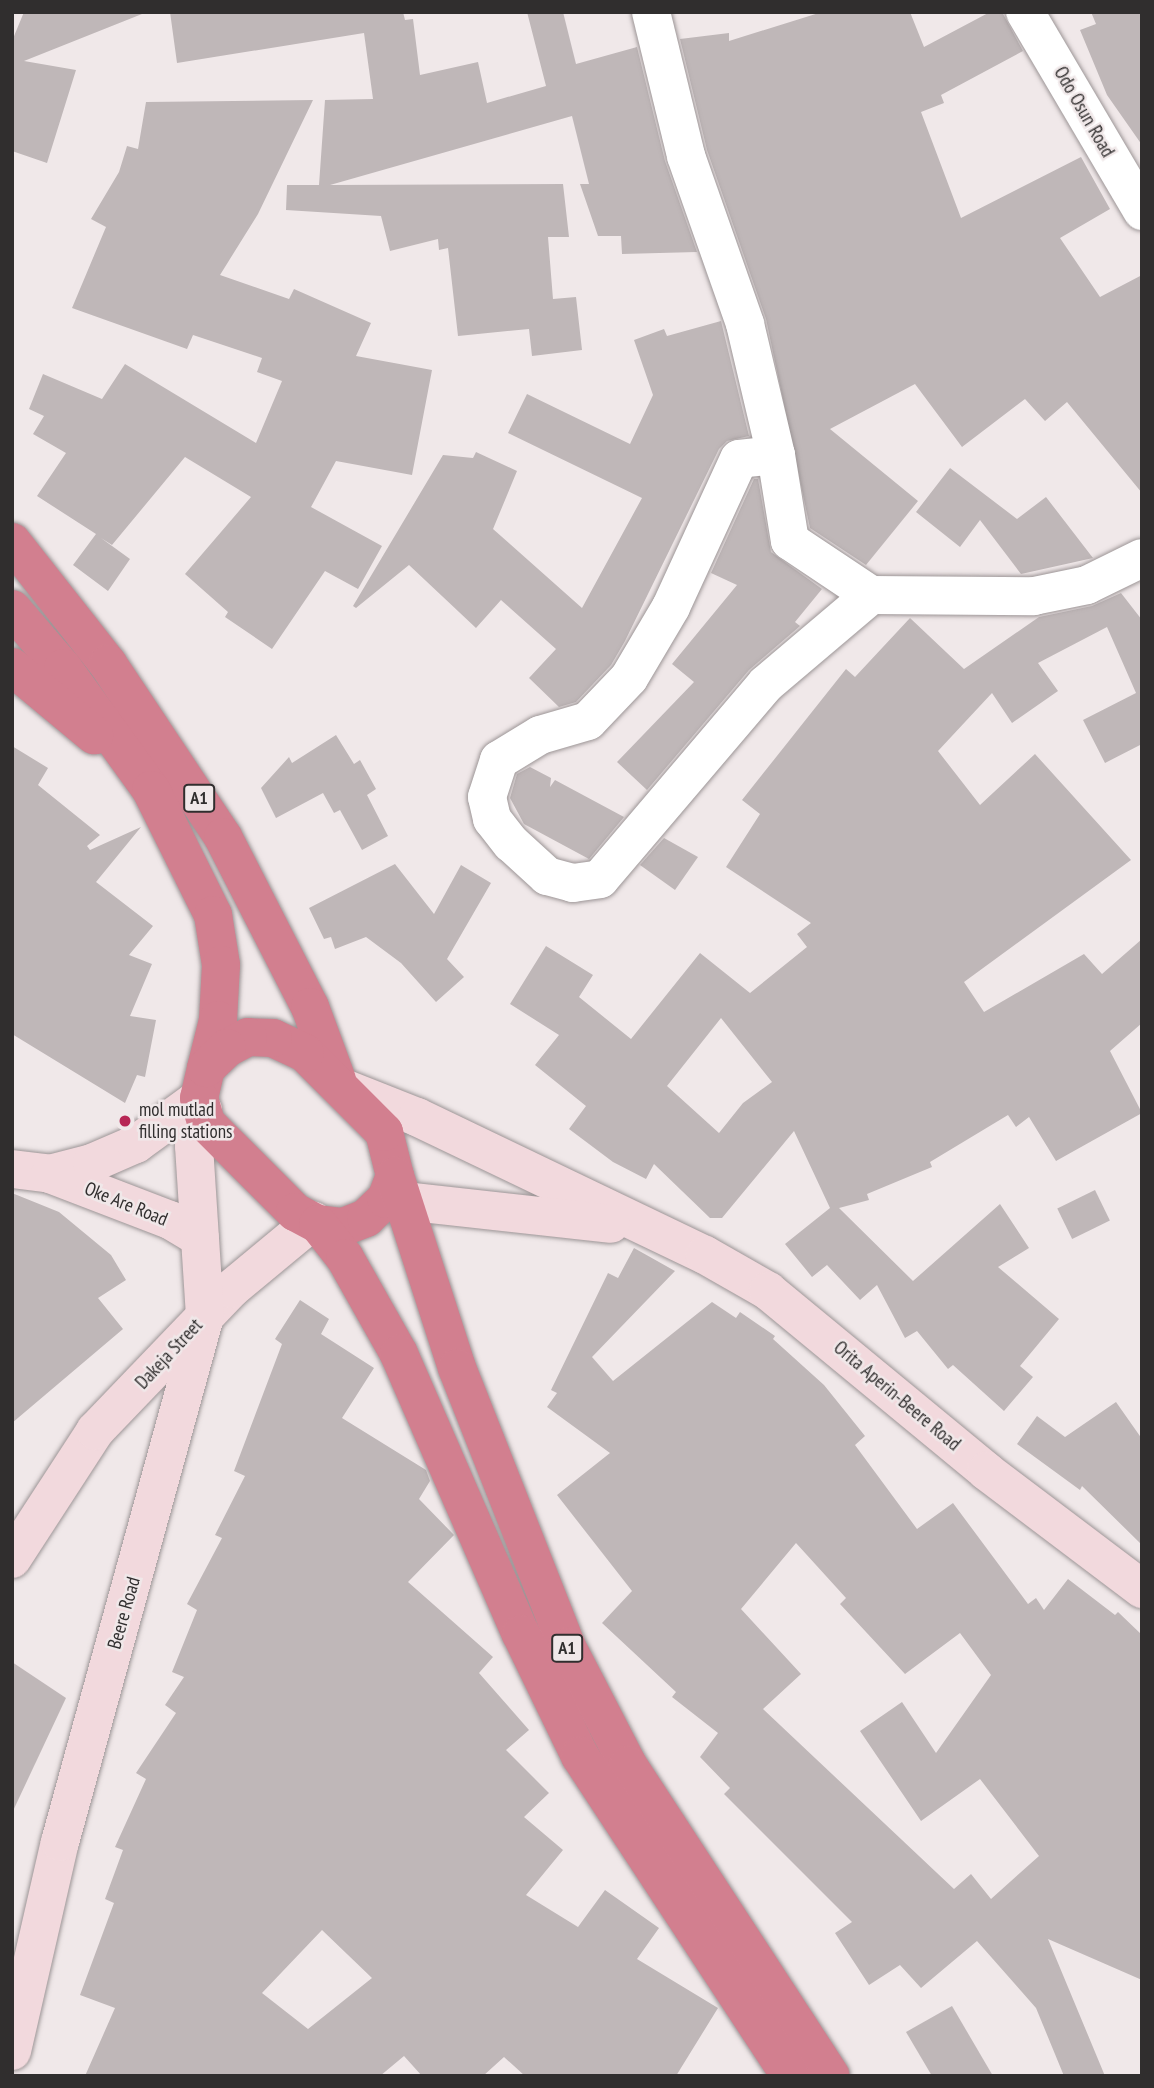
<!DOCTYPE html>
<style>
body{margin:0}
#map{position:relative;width:1154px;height:2088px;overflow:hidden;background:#f0e8e9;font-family:"PT Sans Narrow",sans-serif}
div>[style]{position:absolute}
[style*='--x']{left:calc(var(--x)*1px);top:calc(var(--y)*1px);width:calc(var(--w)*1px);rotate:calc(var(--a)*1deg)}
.building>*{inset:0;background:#bfb7b8;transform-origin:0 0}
.roads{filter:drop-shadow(0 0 2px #9c9596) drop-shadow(0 0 2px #9c9596)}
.street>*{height:38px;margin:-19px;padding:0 19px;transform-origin:19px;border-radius:19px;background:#fff}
.secondary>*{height:38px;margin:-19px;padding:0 19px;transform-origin:19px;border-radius:19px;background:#f2d9dd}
.highway>*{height:38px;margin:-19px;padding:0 19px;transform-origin:19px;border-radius:19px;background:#d27f8f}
.dots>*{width:19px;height:19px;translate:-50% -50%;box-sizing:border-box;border:4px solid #f0e8e9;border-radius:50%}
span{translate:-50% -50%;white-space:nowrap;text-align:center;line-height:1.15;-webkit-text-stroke:5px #f0e8e9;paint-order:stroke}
.shield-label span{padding:2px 5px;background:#f0e8e9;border:2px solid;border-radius:5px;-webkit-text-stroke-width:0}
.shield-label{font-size:18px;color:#302e2e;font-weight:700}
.street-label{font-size:19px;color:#302e2e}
.poi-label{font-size:19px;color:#302e2e}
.left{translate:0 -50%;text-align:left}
.frame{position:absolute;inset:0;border:14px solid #302e2e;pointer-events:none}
</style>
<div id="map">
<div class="building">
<i style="clip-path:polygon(24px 12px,142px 14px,24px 61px,76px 70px,47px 163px,12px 151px,12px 41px)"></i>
<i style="clip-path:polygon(170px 12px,403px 12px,405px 20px,413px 19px,420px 75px,478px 62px,487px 103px,546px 86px,527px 12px,563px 12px,576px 64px,637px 47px,665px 161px,697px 252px,622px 254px,621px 236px,598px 236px,580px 184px,589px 184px,572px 116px,330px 185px,563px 184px,569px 237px,548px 237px,553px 299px,576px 297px,582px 350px,532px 356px,529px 329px,458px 336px,448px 248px,439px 250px,438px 239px,390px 251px,381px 216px,286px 210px,287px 185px,319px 185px,325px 100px,373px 99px,364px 33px,177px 63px)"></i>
<i style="clip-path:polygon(822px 12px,910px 12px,924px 47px,990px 12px,1002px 12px,1023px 51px,941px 95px,944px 103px,921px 112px,961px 218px,1081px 157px,1110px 209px,1060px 238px,1100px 297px,1142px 275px,1142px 493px,1067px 402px,1045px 421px,1025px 399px,962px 447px,915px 384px,830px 429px,918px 501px,866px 565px,810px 528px,766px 319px,707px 150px,680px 39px,729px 33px,729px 41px)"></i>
<i style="clip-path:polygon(1091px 12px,1142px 12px,1142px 145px,1107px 95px,1080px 30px,1096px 24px)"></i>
<i style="clip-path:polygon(313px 100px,258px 214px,220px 275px,289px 299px,294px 289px,371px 323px,356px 356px,432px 370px,412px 475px,336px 461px,311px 507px,382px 546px,358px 589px,325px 571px,272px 649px,225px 617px,228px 612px,185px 574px,251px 497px,185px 457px,112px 545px,101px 538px,130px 559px,108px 591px,73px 565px,96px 534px,37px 496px,66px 453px,33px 434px,44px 416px,29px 409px,43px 374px,102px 399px,125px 364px,256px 443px,282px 381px,257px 372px,262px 358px,193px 335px,187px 349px,72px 308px,106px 227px,91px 219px,119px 172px,127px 146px,138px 149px,146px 102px)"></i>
<i style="clip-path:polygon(721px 321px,749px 436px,727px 441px,719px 449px,625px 641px,611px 665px,576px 702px,559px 707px,529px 678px,556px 649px,501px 600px,476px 628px,409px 565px,356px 608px,353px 606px,443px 455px,473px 458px,476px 452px,517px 471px,493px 529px,582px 608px,642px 498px,508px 433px,527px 394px,630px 444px,653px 395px,634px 340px,664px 329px,667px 336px)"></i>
<i style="clip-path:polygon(950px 468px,1017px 519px,1046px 497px,1093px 558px,1021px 574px,980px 520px,960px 547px,916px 512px)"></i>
<i style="clip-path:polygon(754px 479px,758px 479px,771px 552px,822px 589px,795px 622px,800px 626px,749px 670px,647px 790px,617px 762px,694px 682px,672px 664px,737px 585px,711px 573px)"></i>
<i style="clip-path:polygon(evenodd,1121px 593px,1142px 620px,1142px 744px,1105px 763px,1083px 720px,1136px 693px,1107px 627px,1038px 663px,1058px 691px,1012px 723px,992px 693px,938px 751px,980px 805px,1035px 754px,1131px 860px,964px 982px,984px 1012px,1084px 954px,1102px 974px,1142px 939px,1142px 1023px,1110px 1051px,1142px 1113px,1056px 1161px,1029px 1117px,1016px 1127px,1008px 1115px,930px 1162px,932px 1167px,867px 1194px,869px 1200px,839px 1208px,913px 1281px,1000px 1204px,1029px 1248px,998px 1267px,1059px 1319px,1020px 1366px,1033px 1377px,1004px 1411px,953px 1365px,948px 1369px,917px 1331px,905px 1338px,877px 1285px,860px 1300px,827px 1265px,812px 1277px,785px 1244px,830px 1208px,794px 1131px,722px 1218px,710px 1218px,654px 1164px,646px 1179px,613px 1162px,569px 1129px,586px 1106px,535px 1065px,559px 1035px,510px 1004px,546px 946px,593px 975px,579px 997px,631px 1039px,700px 953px,750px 993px,807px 947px,797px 934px,811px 923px,726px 867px,760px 814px,742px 800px,846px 669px,855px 677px,910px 618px,964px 669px,1039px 617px,1092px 606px,1121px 593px,721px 1018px,772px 1082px,743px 1103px,719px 1133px,667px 1086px,721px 1018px)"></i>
<i style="clip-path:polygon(336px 735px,354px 764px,360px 760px,376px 789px,367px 795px,388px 836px,362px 850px,340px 810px,334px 813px,323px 793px,276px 818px,261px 788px,289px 757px,292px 763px)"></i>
<i style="clip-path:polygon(12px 746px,48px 768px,38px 785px,100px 835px,87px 846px,90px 850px,141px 827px,96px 882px,153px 926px,129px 955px,152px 964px,130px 1016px,156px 1020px,145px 1077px,137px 1075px,125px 1103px,12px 1034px)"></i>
<i style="clip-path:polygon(530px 767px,551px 778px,550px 787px,555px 780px,624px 817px,589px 859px,524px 824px,510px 798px,517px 774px)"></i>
<i style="clip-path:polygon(664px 838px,698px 857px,675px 890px,640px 865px)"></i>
<i style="clip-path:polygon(395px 864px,434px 914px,461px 865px,491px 883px,447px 959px,464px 977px,436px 1002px,401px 963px,366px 937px,335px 949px,331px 937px,324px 939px,309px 908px)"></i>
<i style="left:1095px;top:1190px;width:34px;height:42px;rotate:64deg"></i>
<i style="clip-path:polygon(12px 1193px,59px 1212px,111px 1255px,126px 1280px,98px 1298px,123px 1329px,12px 1423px)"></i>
<i style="clip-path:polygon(evenodd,634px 1248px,675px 1271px,592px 1357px,613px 1381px,712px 1302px,736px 1318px,740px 1312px,775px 1336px,773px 1339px,824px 1385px,865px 1436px,855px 1445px,917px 1529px,953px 1503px,1028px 1604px,1036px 1598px,1044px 1610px,1068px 1579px,1115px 1615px,1118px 1612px,1142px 1635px,1142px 1980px,1048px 1939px,1105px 2076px,1064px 2076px,1036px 2008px,977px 1941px,921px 1988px,900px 1965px,869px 1985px,835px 1933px,852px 1922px,724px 1794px,730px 1788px,700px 1757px,718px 1733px,672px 1697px,676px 1692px,602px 1623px,632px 1591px,557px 1495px,610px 1453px,547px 1407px,557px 1393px,551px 1390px,608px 1273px,618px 1278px,634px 1248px,796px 1543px,846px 1598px,840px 1604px,905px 1674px,960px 1633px,991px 1675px,936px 1753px,902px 1702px,860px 1731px,921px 1821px,980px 1779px,1039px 1856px,991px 1899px,971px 1874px,954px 1889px,763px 1709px,801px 1674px,741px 1609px,796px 1543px)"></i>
<i style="clip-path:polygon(evenodd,300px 1300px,329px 1319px,321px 1334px,374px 1368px,342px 1418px,426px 1470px,430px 1481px,419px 1499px,454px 1535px,408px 1582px,493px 1657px,479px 1673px,529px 1730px,506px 1750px,549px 1793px,524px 1817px,563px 1850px,526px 1895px,578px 1927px,605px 1890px,659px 1928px,637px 1959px,718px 2008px,676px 2076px,525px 2076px,504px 2057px,483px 2076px,422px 2076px,404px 2056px,380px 2076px,85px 2076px,115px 2008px,80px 1995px,114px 1903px,105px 1899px,123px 1850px,115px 1847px,146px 1779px,136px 1773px,176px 1713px,165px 1705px,184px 1677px,172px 1672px,197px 1610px,187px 1604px,222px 1538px,215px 1535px,245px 1476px,234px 1471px,282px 1344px,275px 1339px,300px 1300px,322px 1930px,372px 1978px,308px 2029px,262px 1993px,322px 1930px)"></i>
<i style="clip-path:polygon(1116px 1402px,1142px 1439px,1142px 1545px,1082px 1486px,1080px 1490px,1017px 1444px,1037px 1416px,1065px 1437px)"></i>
<i style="clip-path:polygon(12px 1662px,66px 1698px,12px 1813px)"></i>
<i style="clip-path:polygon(952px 2006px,993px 2076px,932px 2076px,906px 2032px)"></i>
</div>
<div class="roads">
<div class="street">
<i style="--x:651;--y:12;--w:148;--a:76.3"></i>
<i style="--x:686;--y:156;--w:178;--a:70.6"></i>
<i style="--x:745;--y:324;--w:135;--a:76.7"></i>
<i style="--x:776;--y:455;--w:37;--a:174"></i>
<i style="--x:739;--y:459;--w:163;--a:114.7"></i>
<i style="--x:671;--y:607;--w:82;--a:120.6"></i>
<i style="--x:629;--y:678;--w:59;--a:133.6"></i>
<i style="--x:588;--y:721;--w:50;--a:163.7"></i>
<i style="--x:540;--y:735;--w:48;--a:148.6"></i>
<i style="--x:499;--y:760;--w:39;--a:108"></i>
<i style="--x:487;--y:797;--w:23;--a:77"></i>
<i style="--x:492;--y:819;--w:31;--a:52"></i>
<i style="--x:511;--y:843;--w:49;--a:42.5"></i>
<i style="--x:547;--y:876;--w:27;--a:15"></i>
<i style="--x:573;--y:883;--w:27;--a:-8"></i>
<i style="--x:600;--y:879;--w:256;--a:-49.6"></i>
<i style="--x:766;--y:684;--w:138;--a:-40.3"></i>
<i style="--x:871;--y:595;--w:163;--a:0.4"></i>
<i style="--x:1034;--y:596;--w:54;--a:-11.7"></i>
<i style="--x:1087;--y:585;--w:61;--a:-26.1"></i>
<i style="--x:1025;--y:12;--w:231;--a:59.5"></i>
<i style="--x:776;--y:455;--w:87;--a:80.8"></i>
<i style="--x:790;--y:541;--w:97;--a:33.7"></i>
</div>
<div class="secondary">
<i style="--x:346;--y:1089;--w:76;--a:21.5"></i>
<i style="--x:417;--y:1117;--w:319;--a:25.6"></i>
<i style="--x:705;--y:1255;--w:73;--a:29.7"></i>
<i style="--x:768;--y:1291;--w:283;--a:39.5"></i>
<i style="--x:986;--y:1471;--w:196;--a:37.1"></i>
<i style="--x:12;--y:1169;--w:38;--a:7"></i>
<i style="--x:50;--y:1174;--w:129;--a:21"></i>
<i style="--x:170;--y:1220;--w:35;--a:31"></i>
<i style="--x:50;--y:1174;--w:43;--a:-14.7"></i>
<i style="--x:92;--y:1163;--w:48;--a:-23.4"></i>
<i style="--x:136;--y:1144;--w:78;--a:-36.1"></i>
<i style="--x:386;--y:1199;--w:226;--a:6.3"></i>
<i style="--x:12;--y:1559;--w:153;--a:-57"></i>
<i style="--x:95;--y:1431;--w:197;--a:-46.2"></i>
<i style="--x:231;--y:1289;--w:107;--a:-39.7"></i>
<i style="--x:12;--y:2051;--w:214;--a:-77.1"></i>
<i style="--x:60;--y:1842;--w:546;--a:-74.59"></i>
<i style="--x:205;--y:1316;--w:170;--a:-93.7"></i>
<i style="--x:194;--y:1146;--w:37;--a:-76"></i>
</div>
<div class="highway">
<i style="--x:12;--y:542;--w:155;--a:51.8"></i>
<i style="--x:108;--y:664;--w:208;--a:56.4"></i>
<i style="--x:223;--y:837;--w:191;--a:62.9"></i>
<i style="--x:310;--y:1007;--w:78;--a:69.7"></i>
<i style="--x:12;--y:609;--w:78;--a:49.2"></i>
<i style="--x:63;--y:668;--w:150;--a:54.2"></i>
<i style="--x:151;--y:790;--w:140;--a:63.6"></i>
<i style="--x:213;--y:915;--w:51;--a:80.9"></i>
<i style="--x:221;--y:965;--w:55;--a:93.1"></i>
<i style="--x:218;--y:1020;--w:49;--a:104"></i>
<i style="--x:206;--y:1068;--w:31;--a:103"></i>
<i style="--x:199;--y:1098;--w:26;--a:74"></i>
<i style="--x:206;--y:1123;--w:126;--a:45"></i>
<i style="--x:295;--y:1212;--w:26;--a:28"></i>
<i style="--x:318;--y:1224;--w:25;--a:7"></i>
<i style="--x:343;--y:1227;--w:25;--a:-21"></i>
<i style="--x:366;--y:1218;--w:28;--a:-44"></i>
<i style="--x:386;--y:1199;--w:25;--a:-69"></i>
<i style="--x:395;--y:1176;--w:45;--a:-104"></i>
<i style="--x:384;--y:1132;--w:112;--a:-135"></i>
<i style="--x:305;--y:1053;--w:35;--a:-155"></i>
<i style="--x:273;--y:1038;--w:25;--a:-178"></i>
<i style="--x:248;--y:1037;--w:24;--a:152"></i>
<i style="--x:227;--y:1048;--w:29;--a:136"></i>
<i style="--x:12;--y:667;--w:107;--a:39.7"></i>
<i style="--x:395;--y:1176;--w:202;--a:72.1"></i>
<i style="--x:457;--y:1368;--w:300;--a:68.5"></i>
<i style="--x:567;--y:1647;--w:133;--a:62.7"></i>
<i style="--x:628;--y:1765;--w:371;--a:56.9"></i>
<i style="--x:318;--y:1224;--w:43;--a:51.5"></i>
<i style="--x:345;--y:1258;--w:110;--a:60.6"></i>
<i style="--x:399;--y:1354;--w:305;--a:66.5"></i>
<i style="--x:521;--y:1634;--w:136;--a:64.2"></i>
<i style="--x:580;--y:1756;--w:383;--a:56.7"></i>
</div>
</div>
<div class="dots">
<i style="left:125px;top:1121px;background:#b72755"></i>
</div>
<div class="shield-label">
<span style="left:199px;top:798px">A1</span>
<span style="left:567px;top:1648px">A1</span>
</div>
<div class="street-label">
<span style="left:1084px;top:112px;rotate:60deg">Odo Osun Road</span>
<span style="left:126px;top:1204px;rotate:22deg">Oke Are Road</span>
<span style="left:169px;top:1354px;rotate:-47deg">Dakeja Street</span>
<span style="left:897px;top:1396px;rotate:40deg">Orita Aperin-Beere Road</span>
<span style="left:124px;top:1613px;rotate:-74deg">Beere Road</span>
</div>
<div class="poi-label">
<span class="left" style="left:139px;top:1121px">mol mutlad<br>filling stations</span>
</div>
<div class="frame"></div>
</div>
